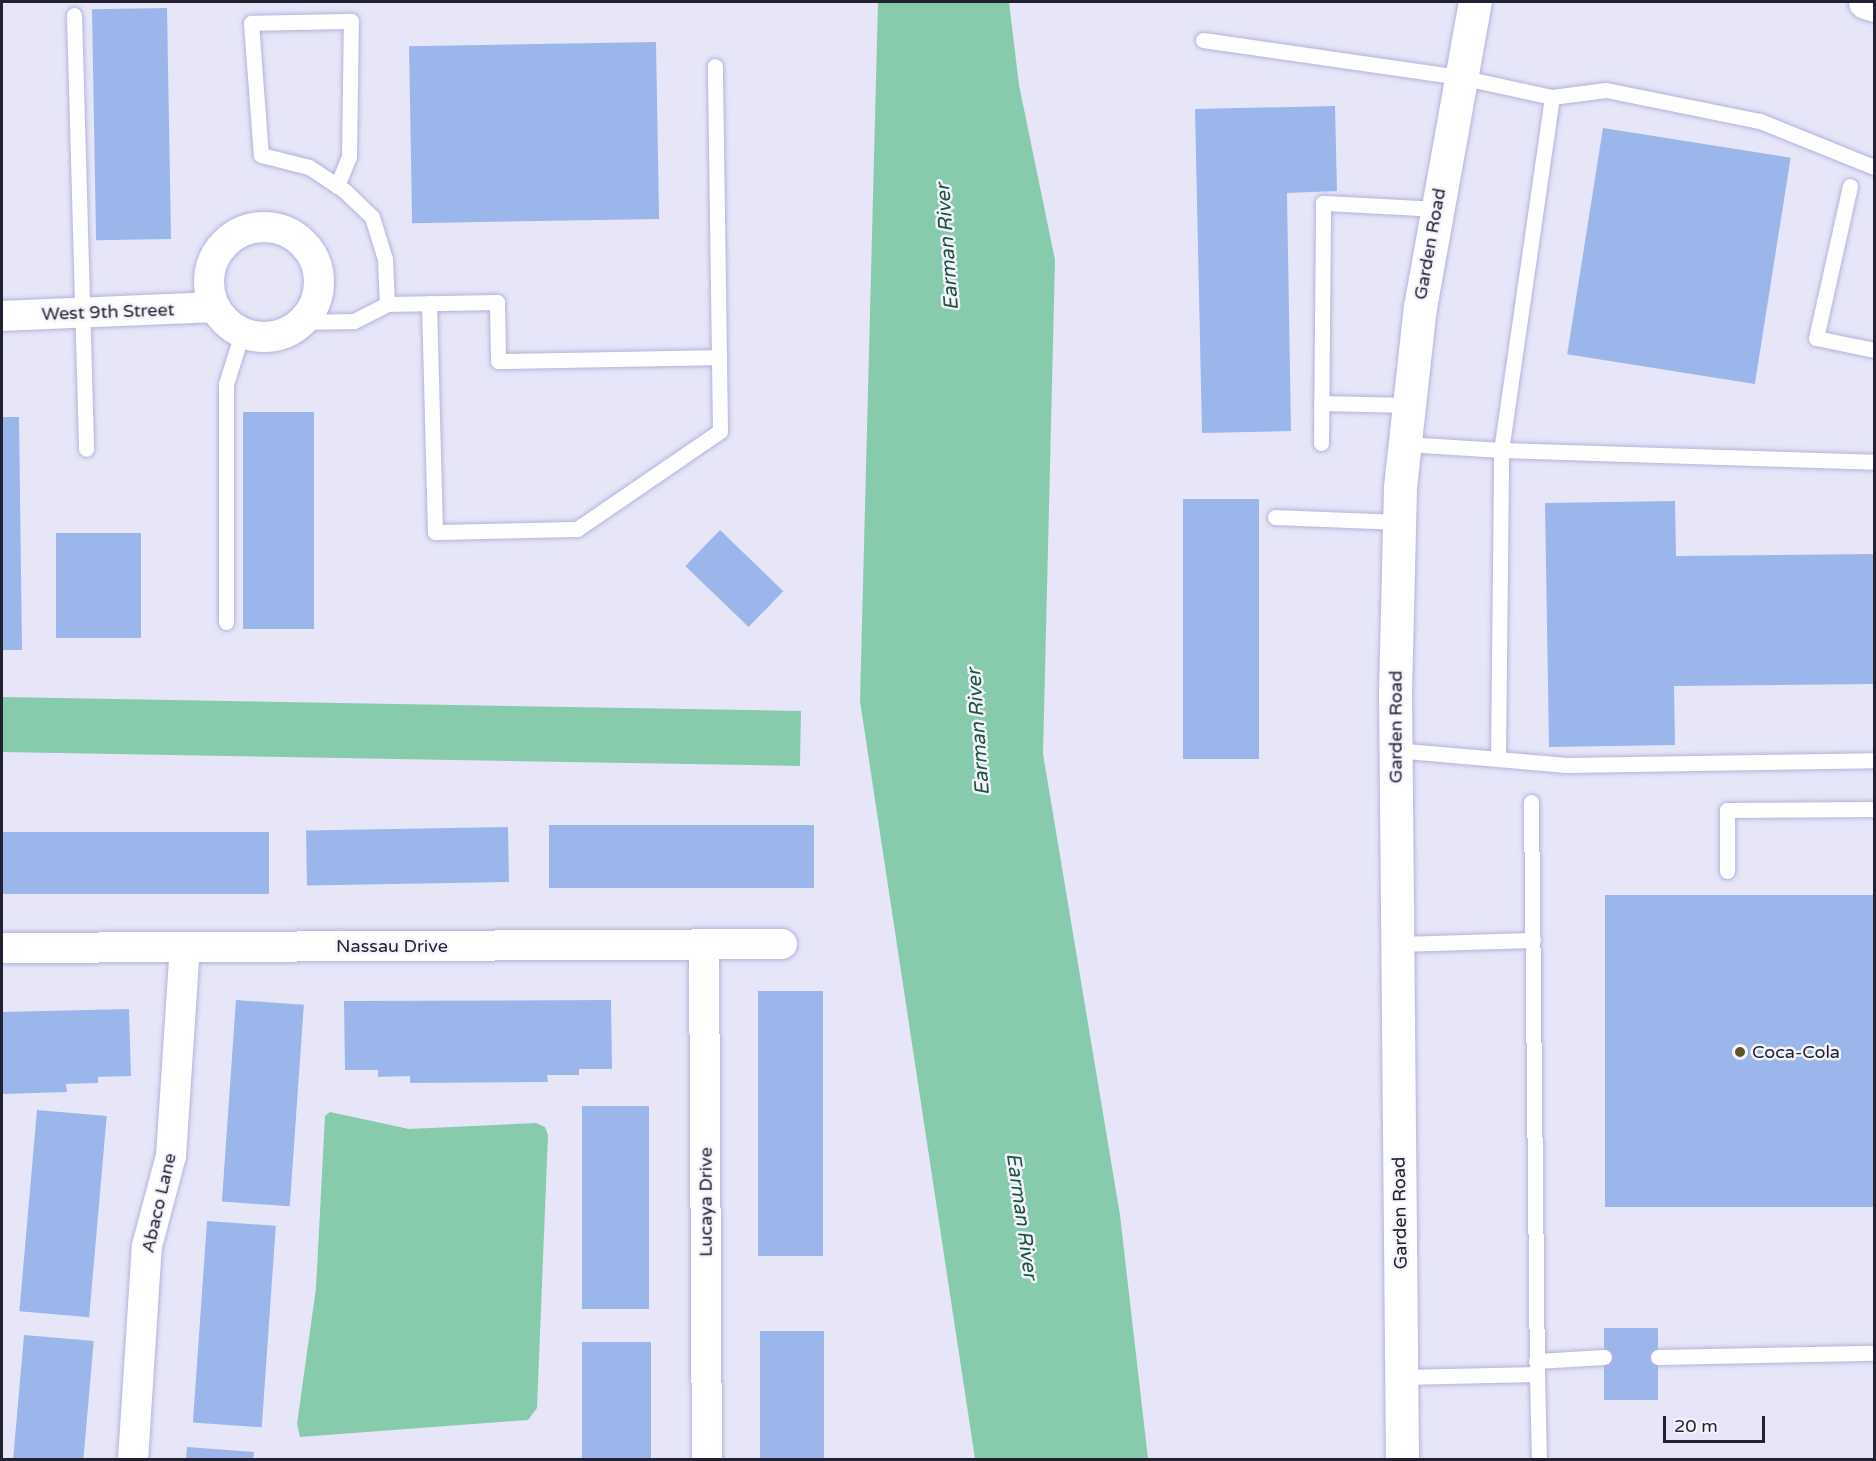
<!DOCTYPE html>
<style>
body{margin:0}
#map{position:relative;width:1876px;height:1461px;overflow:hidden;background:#e6e6f8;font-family:"Varela Round",sans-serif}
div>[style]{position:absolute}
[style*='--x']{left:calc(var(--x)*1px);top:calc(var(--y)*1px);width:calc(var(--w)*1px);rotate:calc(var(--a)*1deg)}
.water>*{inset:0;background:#87cbac;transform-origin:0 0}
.building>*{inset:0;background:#9bb6eb;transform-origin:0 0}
.roads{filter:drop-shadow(0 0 2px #b3b3dd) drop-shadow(0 0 2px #b3b3dd)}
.service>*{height:15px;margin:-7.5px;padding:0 7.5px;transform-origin:7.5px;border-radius:7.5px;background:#fff}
.minor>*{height:30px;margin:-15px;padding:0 15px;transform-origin:15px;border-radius:15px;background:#fff}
.minor>.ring{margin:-15px;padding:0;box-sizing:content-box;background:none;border:30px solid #fff;border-radius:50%}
.tertiary>*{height:33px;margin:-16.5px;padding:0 16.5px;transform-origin:16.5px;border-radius:16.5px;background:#fff}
.secondary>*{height:33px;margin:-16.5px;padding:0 16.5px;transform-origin:16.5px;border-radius:16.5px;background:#fff}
.dots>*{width:16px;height:16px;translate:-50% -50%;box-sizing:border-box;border:3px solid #f4f4fd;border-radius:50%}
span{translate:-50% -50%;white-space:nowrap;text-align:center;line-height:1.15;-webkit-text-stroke:5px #f4f4fd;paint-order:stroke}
.street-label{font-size:18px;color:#212131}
.poi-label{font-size:18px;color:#212131}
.left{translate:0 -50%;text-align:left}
.water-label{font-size:20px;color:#1e533e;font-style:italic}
.frame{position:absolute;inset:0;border:3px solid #212131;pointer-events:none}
.scale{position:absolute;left:1663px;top:1416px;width:102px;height:27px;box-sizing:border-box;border:3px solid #212131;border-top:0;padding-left:8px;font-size:18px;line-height:21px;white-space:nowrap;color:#212131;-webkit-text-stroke:4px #f4f4fd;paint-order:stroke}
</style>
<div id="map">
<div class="water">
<i style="clip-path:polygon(878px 2px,1009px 2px,1019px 85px,1055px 260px,1043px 754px,1120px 1215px,1148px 1459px,975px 1459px,860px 701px)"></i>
<i style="left:801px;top:711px;width:55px;height:799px;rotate:91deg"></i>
<i style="clip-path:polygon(330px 1112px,409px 1129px,536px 1123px,545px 1127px,548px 1135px,537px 1408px,528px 1420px,300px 1437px,297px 1424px,316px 1288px,325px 1116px)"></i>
</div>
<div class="building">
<i style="left:167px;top:8px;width:231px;height:75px;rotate:89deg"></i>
<i style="left:656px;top:42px;width:177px;height:247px;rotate:89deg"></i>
<i style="clip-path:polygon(1335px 106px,1337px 191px,1287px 193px,1291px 431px,1202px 433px,1195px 109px)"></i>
<i style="left:1603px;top:128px;width:190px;height:229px;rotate:9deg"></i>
<i style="left:243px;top:412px;width:71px;height:217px"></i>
<i style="clip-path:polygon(2px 417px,19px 417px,22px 650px,2px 650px)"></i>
<i style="left:1183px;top:499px;width:76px;height:260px"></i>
<i style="clip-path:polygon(1675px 501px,1676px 556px,1874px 554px,1874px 684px,1674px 686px,1675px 745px,1549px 747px,1545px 503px)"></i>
<i style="left:720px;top:530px;width:88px;height:50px;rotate:44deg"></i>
<i style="left:56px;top:533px;width:85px;height:105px"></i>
<i style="left:814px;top:825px;width:63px;height:265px;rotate:90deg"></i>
<i style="left:508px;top:827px;width:55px;height:202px;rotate:89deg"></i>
<i style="left:269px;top:832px;width:62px;height:267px;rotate:90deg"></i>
<i style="left:1874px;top:895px;width:312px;height:269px;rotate:90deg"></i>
<i style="left:823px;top:991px;width:265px;height:65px;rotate:90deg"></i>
<i style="left:236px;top:1000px;width:68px;height:202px;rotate:4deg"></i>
<i style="clip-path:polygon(611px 1000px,612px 1069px,579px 1069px,579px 1075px,547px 1075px,548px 1082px,410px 1083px,410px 1076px,378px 1077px,378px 1070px,345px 1070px,344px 1001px)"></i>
<i style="clip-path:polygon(129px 1009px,131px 1076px,98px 1077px,98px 1083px,66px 1084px,67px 1092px,2px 1094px,2px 1012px)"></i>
<i style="left:649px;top:1106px;width:203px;height:67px;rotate:90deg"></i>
<i style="left:37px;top:1110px;width:70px;height:202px;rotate:5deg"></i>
<i style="left:207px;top:1221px;width:69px;height:202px;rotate:4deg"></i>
<i style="left:1604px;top:1328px;width:54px;height:72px"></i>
<i style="left:760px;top:1331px;width:64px;height:129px"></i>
<i style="left:24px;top:1335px;width:70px;height:125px;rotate:5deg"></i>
<i style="left:582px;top:1342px;width:69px;height:118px"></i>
<i style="clip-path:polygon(187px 1447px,254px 1452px,253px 1460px,186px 1460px)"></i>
</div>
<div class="roads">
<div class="service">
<i style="--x:74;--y:15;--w:434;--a:88.4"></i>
<i style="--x:1203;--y:40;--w:260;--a:8.2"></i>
<i style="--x:1460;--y:77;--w:94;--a:12.3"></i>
<i style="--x:1552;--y:97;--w:357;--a:98.2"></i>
<i style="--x:1501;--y:450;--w:96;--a:-176.4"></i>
<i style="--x:1552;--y:97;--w:54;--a:-7.4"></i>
<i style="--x:1606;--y:90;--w:157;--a:11.4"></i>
<i style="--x:1760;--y:121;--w:123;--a:22"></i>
<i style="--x:337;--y:186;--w:31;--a:-68"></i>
<i style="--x:349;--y:157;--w:136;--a:-89.2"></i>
<i style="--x:351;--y:21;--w:100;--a:178.9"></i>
<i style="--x:251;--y:23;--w:132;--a:85.7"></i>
<i style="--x:261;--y:155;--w:49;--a:14"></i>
<i style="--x:309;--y:167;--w:43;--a:33.7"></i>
<i style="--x:345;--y:191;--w:37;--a:44"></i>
<i style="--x:372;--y:217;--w:44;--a:72.8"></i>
<i style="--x:385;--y:259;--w:45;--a:87.5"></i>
<i style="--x:1850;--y:186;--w:156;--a:102.6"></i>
<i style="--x:1816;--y:338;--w:59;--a:11.7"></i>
<i style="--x:429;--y:303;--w:229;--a:88.5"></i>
<i style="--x:435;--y:532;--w:142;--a:-1.2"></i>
<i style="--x:577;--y:529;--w:173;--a:-34.4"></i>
<i style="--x:720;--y:431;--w:365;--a:-90.8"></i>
<i style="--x:304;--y:322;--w:50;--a:-1.1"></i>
<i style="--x:354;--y:321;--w:37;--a:-27"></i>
<i style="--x:387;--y:304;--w:110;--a:-1"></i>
<i style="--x:497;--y:302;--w:59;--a:89"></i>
<i style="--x:498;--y:361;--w:221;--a:-1"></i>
<i style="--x:1321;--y:403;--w:88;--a:1.3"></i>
<i style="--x:1321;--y:443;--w:240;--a:-89.5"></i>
<i style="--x:1323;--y:203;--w:113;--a:3"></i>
<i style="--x:1275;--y:517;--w:124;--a:2.3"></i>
<i style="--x:226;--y:622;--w:238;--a:-90"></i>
<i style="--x:226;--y:384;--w:53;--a:-72.6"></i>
<i style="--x:1395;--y:750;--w:172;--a:5"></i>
<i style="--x:1566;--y:765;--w:308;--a:-0.9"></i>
<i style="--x:1498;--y:757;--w:307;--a:-89.4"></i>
<i style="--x:1501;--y:450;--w:373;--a:1.8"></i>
<i style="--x:1531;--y:802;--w:572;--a:89.4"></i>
<i style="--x:1727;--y:871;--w:61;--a:-90"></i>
<i style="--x:1727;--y:810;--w:147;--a:-0.4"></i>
<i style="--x:1398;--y:944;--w:135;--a:-1.7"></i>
<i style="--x:1658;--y:1357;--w:216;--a:-1.1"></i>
<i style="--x:1536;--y:1361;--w:68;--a:-3.4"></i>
<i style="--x:1402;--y:1377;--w:135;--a:-1.3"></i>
<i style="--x:1537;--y:1374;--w:86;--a:88.7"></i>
</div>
<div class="minor">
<i class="ring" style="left:209px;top:227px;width:80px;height:80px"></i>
<i style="--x:2;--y:316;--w:212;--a:-2.4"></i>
<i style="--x:704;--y:945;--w:515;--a:89.67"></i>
<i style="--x:2;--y:948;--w:780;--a:-0.29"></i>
<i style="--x:133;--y:1460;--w:214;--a:-86.3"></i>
<i style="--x:147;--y:1246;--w:93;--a:-75.1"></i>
<i style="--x:171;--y:1156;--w:209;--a:-86.2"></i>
</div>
<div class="tertiary">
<i style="--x:1402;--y:1460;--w:768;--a:-90.52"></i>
<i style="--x:1395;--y:692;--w:205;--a:-88.6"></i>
<i style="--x:1400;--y:487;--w:181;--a:-83.7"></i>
<i style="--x:1420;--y:307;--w:310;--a:-79.8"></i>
</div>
<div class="secondary">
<i style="--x:1865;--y:2;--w:9;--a:18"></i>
</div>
</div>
<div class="dots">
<i style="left:1740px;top:1052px;background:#5c5724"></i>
</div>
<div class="street-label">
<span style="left:1430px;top:244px;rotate:-80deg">Garden Road</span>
<span style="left:108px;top:312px;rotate:-2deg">West 9th Street</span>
<span style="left:1396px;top:727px;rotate:-90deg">Garden Road</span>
<span style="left:392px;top:946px">Nassau Drive</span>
<span style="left:706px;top:1202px;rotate:-90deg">Lucaya Drive</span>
<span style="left:159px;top:1203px;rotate:-77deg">Abaco Lane</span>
<span style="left:1400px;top:1213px;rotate:-91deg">Garden Road</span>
</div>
<div class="poi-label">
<span class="left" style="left:1752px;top:1052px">Coca-Cola</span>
</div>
<div class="water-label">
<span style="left:948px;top:247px;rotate:-94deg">Earman River</span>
<span style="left:979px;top:732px;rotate:-94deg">Earman River</span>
<span style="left:1021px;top:1216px;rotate:82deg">Earman River</span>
</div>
<div class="frame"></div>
<div class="scale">20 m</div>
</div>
